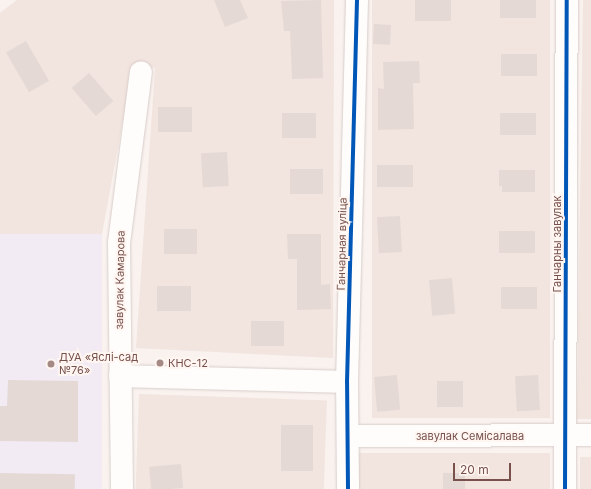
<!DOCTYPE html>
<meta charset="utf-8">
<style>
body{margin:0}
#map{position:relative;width:591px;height:489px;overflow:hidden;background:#f9f2ee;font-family:Inter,sans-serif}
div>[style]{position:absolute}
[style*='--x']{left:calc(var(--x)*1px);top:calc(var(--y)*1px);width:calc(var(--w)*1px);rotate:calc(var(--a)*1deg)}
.residential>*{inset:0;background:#f2e4de;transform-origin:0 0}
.education>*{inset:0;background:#f2ebf4;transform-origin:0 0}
.building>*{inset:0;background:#e5d9d6;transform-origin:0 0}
.roads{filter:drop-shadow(0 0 1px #d8cdca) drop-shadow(0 0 1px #d8cdca)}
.minor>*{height:22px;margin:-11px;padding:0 11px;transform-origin:11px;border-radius:11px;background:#fefdfc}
.cycleway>*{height:4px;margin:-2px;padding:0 2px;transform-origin:2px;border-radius:2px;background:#0057b8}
.dots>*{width:11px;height:11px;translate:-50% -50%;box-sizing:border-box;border:2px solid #fff6f1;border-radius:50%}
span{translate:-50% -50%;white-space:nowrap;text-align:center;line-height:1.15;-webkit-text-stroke:4px #fff6f1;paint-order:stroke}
.street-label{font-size:11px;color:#78514d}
.poi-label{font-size:11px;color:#78514d}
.left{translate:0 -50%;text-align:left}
.scale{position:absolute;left:453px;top:463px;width:58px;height:18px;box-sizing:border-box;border:2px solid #78514d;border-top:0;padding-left:5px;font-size:12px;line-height:14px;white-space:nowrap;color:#78514d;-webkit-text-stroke:3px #fff6f1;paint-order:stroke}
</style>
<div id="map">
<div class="residential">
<i style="clip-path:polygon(17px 0,334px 0,333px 358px,136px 348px,155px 68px,133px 66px,102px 234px,0 238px,0 13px)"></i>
<i style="left:372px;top:0;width:178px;height:418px"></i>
<i style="clip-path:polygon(583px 0,591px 0,591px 419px,577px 419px)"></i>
<i style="left:139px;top:394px;width:188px;height:95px;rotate:2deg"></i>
<i style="left:359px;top:453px;width:191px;height:36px"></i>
<i style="left:580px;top:457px;width:11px;height:32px"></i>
</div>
<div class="education">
<i style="left:102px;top:234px;width:255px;height:102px;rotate:90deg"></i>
</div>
<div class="building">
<i style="clip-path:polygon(214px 0,240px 0,248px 18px,225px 27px)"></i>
<i style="clip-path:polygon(321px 0,323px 78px,292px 79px,290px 31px,284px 31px,281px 1px)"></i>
<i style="left:415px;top:0;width:36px;height:21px"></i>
<i style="left:500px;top:0;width:36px;height:18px"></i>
<i style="left:374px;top:24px;width:17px;height:20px;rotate:3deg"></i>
<i style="left:26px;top:41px;width:46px;height:23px;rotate:60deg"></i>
<i style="left:501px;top:54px;width:36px;height:22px"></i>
<i style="clip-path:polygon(419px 61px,420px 83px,413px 83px,414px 129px,378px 130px,378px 88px,384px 89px,383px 62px)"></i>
<i style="left:89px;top:73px;width:37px;height:23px;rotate:49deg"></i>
<i style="left:158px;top:107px;width:34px;height:25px"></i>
<i style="left:282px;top:113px;width:34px;height:25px"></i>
<i style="left:536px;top:113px;width:22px;height:36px;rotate:90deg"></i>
<i style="left:227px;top:152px;width:34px;height:26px;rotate:87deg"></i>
<i style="left:413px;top:165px;width:22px;height:36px;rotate:90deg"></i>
<i style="left:290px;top:169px;width:33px;height:25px"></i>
<i style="clip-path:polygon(499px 170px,535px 170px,535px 192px,502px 192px,502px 186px,499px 186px)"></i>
<i style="left:400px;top:216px;width:36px;height:23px;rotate:87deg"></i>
<i style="left:164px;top:229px;width:33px;height:25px"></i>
<i style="left:535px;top:231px;width:22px;height:36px;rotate:90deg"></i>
<i style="clip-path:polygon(287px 234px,321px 234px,321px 285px,330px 284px,331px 309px,297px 310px,297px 259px,288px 259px)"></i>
<i style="left:452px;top:278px;width:36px;height:23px;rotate:85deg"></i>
<i style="left:157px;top:286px;width:34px;height:25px"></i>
<i style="left:501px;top:287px;width:36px;height:22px"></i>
<i style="left:284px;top:321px;width:25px;height:33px;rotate:90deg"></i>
<i style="left:397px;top:375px;width:35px;height:23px;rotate:85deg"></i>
<i style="left:538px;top:375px;width:35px;height:23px;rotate:87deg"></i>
<i style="clip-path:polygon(8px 380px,78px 381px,78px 442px,0 441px,0 406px,7px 406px)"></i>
<i style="left:437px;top:381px;width:26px;height:26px"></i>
<i style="left:281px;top:425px;width:32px;height:46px"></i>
<i style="left:181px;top:464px;width:24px;height:32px;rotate:85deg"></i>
<i style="left:0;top:473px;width:75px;height:16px;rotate:1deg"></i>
<i style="left:443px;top:473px;width:22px;height:16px"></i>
</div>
<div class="roads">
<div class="minor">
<i style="--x:120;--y:376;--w:227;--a:1.5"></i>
<i style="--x:349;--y:436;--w:242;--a:-0.2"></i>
<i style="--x:122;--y:489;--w:246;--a:-90.7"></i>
<i style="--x:119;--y:243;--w:172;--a:-82.7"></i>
<i style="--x:348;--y:489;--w:107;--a:-90.5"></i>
<i style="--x:347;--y:382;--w:382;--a:-88.5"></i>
<i style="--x:565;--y:489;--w:489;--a:-89.8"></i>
</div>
</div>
<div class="cycleway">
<i style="--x:348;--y:489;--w:107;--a:-90.5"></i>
<i style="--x:347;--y:382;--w:382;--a:-88.5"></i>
<i style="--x:565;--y:489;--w:489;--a:-89.8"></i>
</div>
<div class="dots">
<i style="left:160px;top:363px;background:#a58985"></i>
<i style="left:51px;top:364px;background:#a58985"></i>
</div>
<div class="street-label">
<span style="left:342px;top:244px;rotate:-89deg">Ганчарная вуліца</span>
<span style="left:557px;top:244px;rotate:-90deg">Ганчарны завулак</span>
<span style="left:120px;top:280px;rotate:-89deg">завулак Камарова</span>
<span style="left:470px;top:436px">завулак Семісалава</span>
</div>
<div class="poi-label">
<span class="left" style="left:59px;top:364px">ДУА «Яслі-сад<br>№76»</span>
<span class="left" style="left:168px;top:363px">КНС-12</span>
</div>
<div class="scale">20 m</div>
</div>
